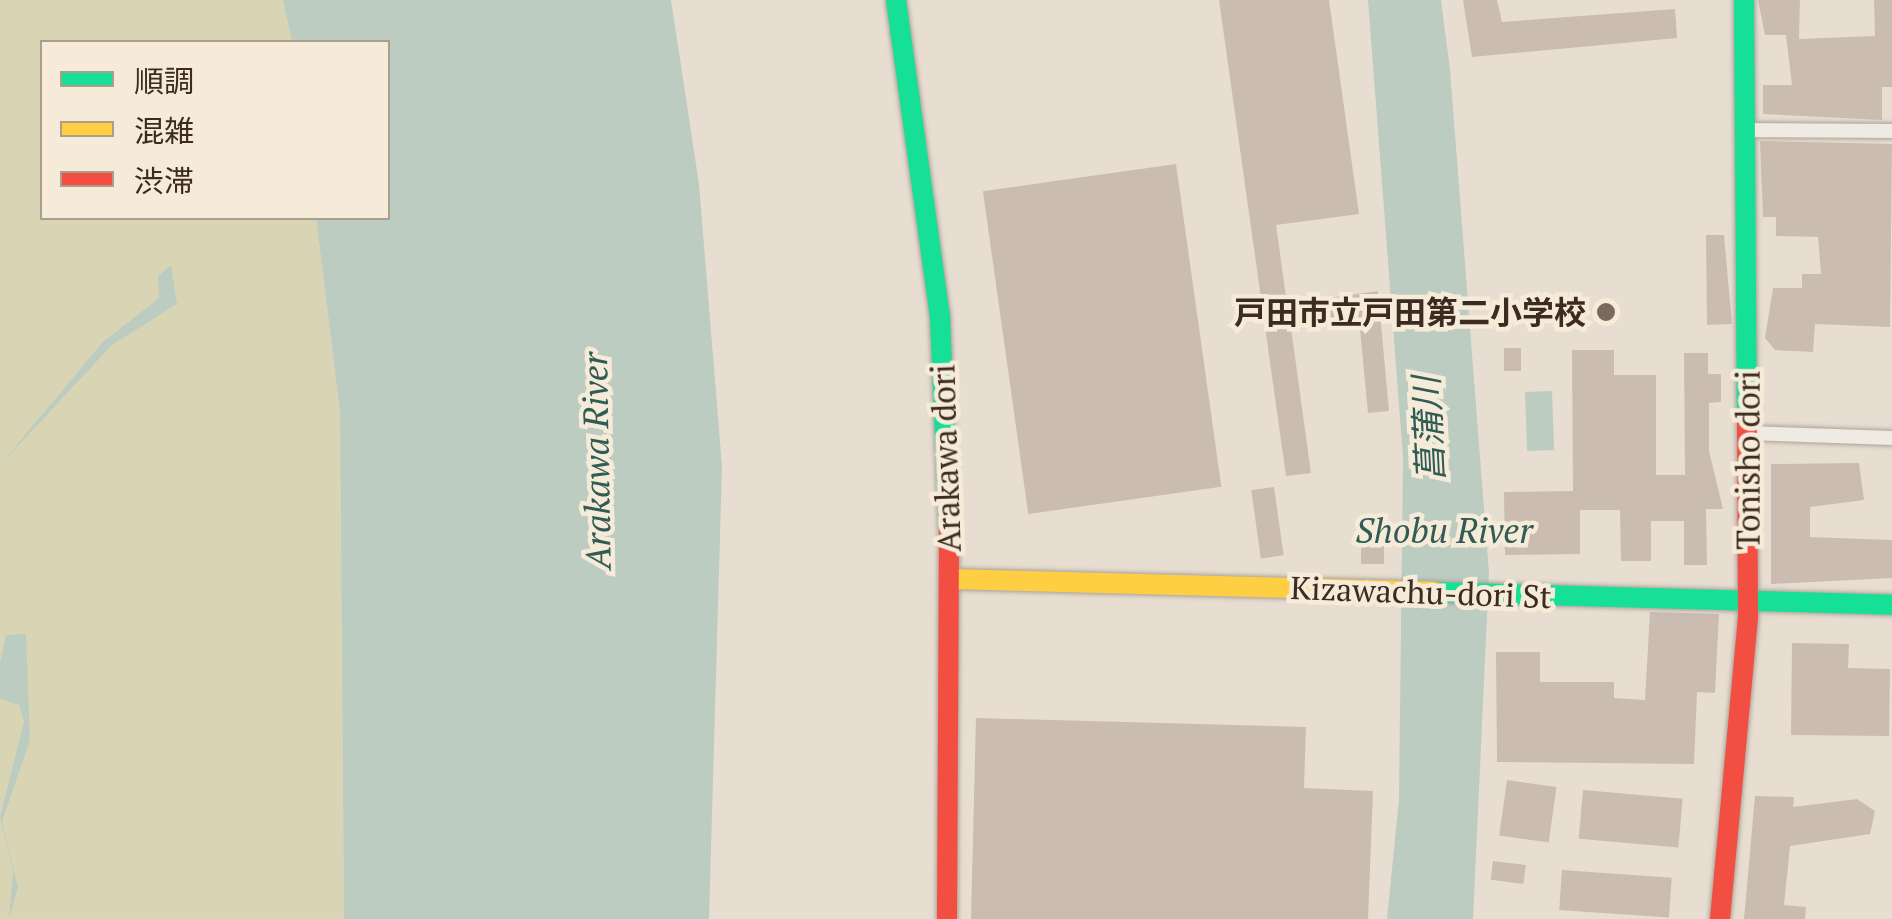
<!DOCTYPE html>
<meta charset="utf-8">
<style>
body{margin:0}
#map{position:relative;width:1892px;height:919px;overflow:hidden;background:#e7ded1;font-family:"PT Serif","Noto Sans JP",serif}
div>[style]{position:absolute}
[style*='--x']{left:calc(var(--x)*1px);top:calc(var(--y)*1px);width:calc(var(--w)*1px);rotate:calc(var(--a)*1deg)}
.green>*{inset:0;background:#d9d5b4}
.water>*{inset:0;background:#bcccc0;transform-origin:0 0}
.building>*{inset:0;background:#cbbcb2;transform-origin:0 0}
.roads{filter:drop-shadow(0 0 2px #ada399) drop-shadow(0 0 2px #ada399)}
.street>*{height:14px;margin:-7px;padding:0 7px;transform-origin:7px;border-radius:7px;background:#efeae2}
.fast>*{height:20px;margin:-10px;padding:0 10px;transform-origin:10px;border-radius:10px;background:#16e098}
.slow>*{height:20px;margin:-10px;padding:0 10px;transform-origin:10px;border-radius:10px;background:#ffcf43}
.jam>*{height:20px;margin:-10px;padding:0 10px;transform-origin:10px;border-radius:10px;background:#f24e42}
.dots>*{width:28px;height:28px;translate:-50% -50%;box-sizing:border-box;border:5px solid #f6ebd8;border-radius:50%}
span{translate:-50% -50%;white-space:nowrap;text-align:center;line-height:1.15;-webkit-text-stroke:9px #f6ebd8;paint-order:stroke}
.poi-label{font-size:32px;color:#3c2b20;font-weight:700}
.right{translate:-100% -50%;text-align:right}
.street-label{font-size:32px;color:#3c2b20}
.water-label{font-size:35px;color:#305c55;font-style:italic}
.legend{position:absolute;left:40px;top:40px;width:350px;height:180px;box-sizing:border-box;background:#f6ebd8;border:2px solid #ac9e8e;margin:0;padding:12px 18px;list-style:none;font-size:30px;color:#3c2b20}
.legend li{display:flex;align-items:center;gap:20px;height:50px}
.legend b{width:50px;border:2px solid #ac9e8e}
</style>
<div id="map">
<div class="green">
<i style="clip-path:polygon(0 0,283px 0,292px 42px,42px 42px,42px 218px,316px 218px,340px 412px,344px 919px,0 919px)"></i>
</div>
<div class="water">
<i style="clip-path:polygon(283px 0,671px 0,699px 184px,722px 466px,709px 919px,344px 919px,340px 412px,316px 218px,388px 218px,388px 42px,292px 42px)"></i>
<i style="clip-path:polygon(1368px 0,1441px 0,1450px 70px,1489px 573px,1473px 919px,1387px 919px,1399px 799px,1403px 457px)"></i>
<i style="clip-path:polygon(171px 265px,177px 304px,112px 345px,0 465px,102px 343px,159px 298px,158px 276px)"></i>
<i style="left:1552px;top:391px;width:59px;height:27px;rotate:88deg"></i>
<i style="clip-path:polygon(26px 634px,30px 740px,2px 822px,18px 888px,9px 919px,13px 871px,0 817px,24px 721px,19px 705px,0 699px,0 662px,6px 635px)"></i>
</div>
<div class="building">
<i style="clip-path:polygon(1219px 0,1329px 0,1359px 214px,1276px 225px,1287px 304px,1378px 291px,1389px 411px,1368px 413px,1359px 319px,1291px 328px,1311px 473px,1286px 476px)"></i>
<i style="clip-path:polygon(1463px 0,1497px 0,1502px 22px,1675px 9px,1677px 38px,1472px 57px)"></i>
<i style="clip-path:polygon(1758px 0,1800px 0,1799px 39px,1875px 36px,1874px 0,1892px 0,1892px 87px,1882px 87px,1882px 120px,1763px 114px,1763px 85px,1792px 85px,1786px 35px,1765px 35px)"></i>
<i style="clip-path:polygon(1760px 141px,1892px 144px,1890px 327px,1815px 324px,1813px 352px,1775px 350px,1765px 338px,1773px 288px,1802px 288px,1802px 274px,1821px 274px,1818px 237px,1776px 236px,1776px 217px,1763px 217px)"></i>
<i style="left:1176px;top:164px;width:326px;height:195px;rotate:82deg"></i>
<i style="clip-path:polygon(1706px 235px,1724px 235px,1732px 324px,1707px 325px)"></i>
<i style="left:1504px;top:348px;width:17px;height:23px"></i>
<i style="clip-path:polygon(1572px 350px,1614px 350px,1614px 375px,1656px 375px,1656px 475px,1685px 475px,1684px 353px,1708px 353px,1708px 374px,1721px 374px,1721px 402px,1709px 403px,1709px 451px,1723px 509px,1706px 509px,1707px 565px,1684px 565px,1684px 521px,1651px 521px,1651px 561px,1621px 561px,1620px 510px,1580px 510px,1580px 554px,1505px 555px,1504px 492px,1573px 491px)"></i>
<i style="clip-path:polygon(1859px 463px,1864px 500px,1810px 507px,1810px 537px,1892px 540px,1892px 578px,1771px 584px,1771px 464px)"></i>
<i style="left:1274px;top:487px;width:69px;height:23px;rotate:82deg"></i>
<i style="left:1361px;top:520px;width:23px;height:44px"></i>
<i style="clip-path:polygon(1650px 612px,1719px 614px,1715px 693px,1697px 692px,1694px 764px,1497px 762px,1496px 652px,1540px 652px,1540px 682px,1614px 682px,1614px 698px,1645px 700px)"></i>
<i style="clip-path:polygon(1792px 643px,1849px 644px,1848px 668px,1890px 669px,1889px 736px,1791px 735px)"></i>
<i style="clip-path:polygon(976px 718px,1306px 727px,1304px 788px,1373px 791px,1368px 919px,971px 919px)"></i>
<i style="left:1507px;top:780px;width:50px;height:56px;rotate:8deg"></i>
<i style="left:1583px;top:790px;width:100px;height:49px;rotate:5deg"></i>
<i style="clip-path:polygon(1755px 796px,1794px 797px,1793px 807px,1857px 799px,1875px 811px,1870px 834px,1790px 846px,1784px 905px,1806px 907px,1805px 919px,1744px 919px)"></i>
<i style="left:1493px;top:861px;width:33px;height:19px;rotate:7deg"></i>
<i style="left:1562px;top:870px;width:110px;height:40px;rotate:4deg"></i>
</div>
<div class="roads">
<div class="street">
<i style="--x:1745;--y:130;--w:147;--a:0.4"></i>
<i style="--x:1747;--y:433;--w:145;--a:2"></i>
</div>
<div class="fast">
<i style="--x:896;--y:0;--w:321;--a:82.1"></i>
<i style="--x:940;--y:318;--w:212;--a:87.6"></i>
<i style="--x:1744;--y:0;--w:418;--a:89.6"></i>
<i style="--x:1434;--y:592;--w:458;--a:1.6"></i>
</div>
<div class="slow">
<i style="--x:951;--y:579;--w:483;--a:1.5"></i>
</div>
<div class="jam">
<i style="--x:947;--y:919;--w:389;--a:-89.7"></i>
<i style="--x:1720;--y:919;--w:303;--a:-84.7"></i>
<i style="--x:1748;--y:617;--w:199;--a:-90.3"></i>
</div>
</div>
<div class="dots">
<i style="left:1606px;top:312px;background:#786a5e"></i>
</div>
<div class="poi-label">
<span class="right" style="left:1586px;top:312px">戸田市立戸田第二小学校</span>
</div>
<div class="street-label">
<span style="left:946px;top:458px;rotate:-92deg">Arakawa dori</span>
<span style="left:1748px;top:460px;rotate:-90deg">Tonisho dori</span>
<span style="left:1421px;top:592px;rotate:2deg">Kizawachu-dori St</span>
</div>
<div class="water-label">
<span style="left:1428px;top:429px;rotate:-93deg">菖蒲川</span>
<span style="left:596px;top:461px;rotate:-91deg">Arakawa River</span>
<span style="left:1444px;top:530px">Shobu River</span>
</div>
<ul class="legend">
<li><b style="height:12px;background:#16e098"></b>順調</li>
<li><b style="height:12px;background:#ffcf43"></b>混雑</li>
<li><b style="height:12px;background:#f24e42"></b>渋滞</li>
</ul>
</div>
